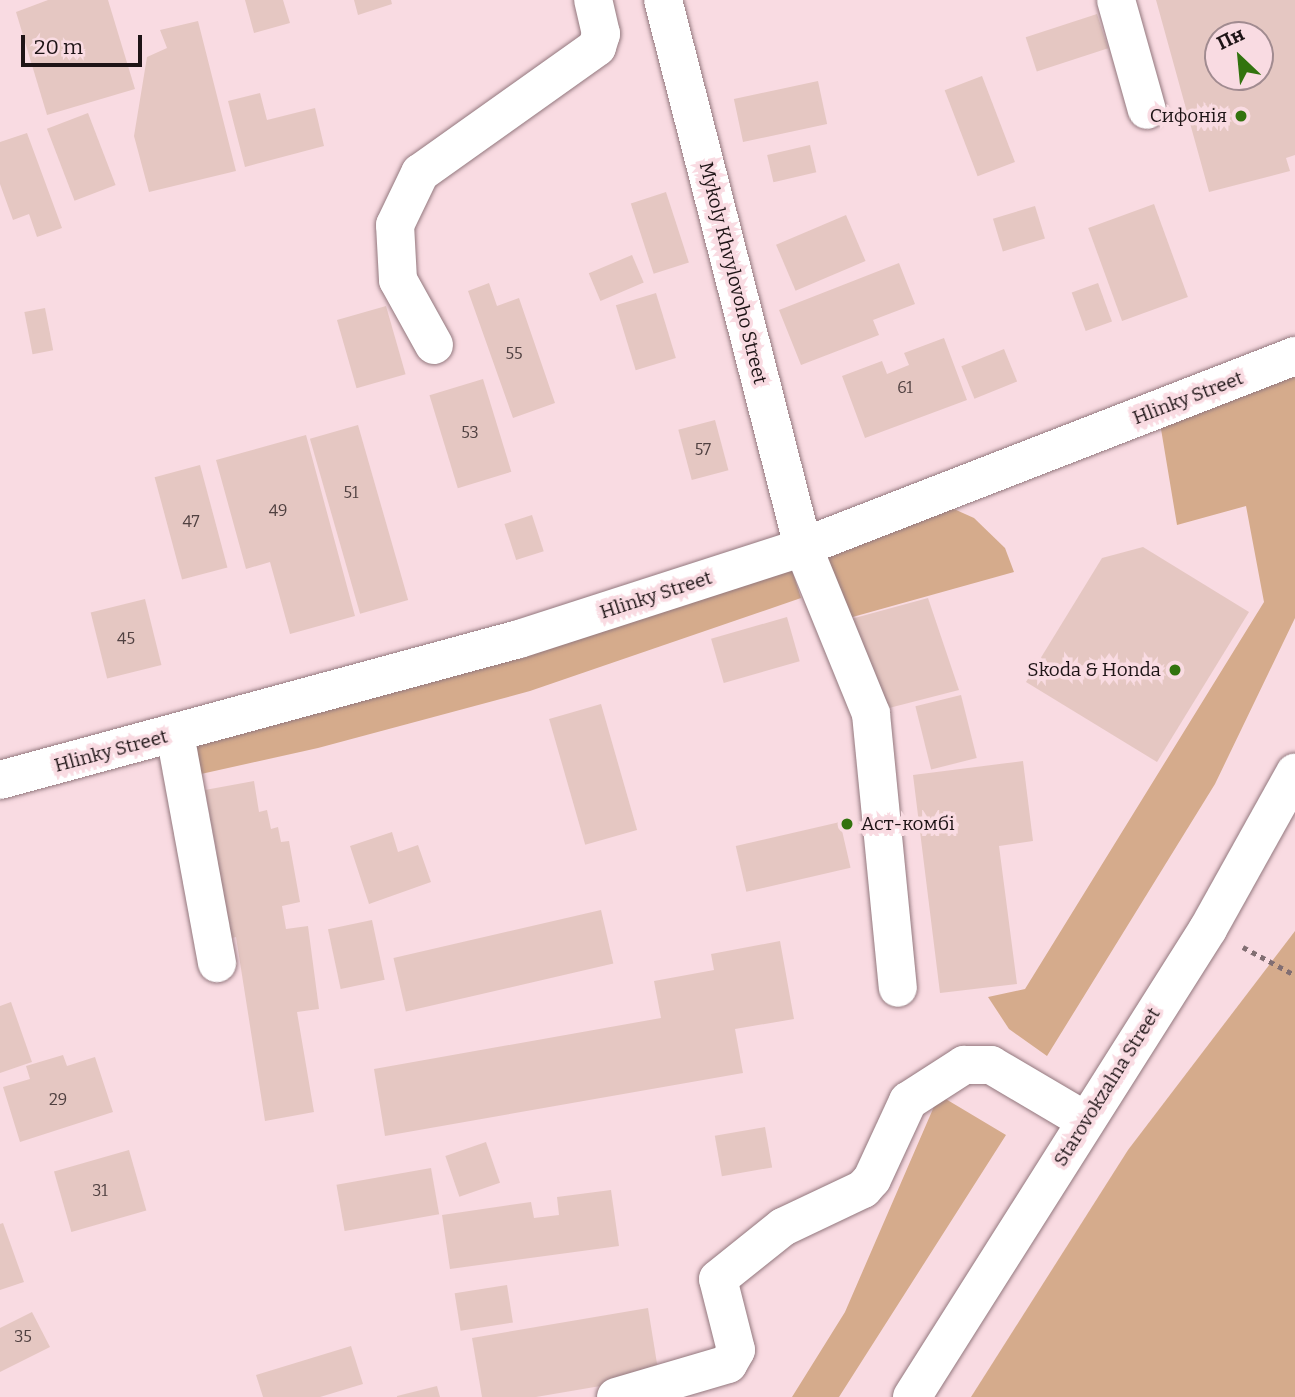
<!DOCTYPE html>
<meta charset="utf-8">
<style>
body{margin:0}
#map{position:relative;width:1295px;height:1397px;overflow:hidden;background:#f9dbe2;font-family:Bitter,serif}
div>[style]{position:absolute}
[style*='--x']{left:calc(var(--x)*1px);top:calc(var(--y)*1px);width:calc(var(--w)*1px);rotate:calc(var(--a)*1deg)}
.green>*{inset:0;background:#d5ab8c}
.building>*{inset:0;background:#e5c7c2;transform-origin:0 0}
.path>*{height:4.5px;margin-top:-2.25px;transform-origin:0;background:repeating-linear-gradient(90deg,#816e72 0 5px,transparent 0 10px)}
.roads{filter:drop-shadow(0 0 2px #93787e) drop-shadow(0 0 2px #93787e)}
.minor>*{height:38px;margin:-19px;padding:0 19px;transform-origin:19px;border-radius:19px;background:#fff}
.major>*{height:38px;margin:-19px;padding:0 19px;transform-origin:19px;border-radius:19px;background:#fff}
.dots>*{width:19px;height:19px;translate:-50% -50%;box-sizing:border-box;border:4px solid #f9dbe2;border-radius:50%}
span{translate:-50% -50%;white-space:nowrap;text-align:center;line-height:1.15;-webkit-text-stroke:7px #f9dbe2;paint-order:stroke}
.number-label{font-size:16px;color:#504141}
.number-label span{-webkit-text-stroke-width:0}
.poi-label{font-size:19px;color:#1e1416}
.right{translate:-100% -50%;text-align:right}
.left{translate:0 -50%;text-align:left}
.street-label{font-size:19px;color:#1e1416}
.north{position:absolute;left:1204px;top:21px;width:70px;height:70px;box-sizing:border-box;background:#f9dbe2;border:2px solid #a18b90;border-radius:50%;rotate:334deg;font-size:19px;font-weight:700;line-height:28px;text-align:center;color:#1e1416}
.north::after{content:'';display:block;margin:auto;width:24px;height:32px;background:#32730e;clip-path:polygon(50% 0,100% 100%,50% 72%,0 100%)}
.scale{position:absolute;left:21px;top:35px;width:121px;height:32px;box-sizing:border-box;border:4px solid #1e1416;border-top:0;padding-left:9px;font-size:21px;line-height:24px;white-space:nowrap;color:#1e1416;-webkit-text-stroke:5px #f9dbe2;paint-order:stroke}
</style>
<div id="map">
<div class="green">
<i style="clip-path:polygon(1295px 365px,1295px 618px,1215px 784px,1047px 1056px,1009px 1029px,988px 997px,1025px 989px,1264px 602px,1246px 506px,1177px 525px,1159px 417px)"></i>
<i style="clip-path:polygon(936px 501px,974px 518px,1005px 548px,1014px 572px,849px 618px,821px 546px)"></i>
<i style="clip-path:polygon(789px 561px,801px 598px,530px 691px,318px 748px,183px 778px,177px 747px)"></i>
<i style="clip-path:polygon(1295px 931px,1295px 1397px,971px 1397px,1128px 1150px)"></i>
<i style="clip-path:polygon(939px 1095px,1006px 1135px,839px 1397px,792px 1397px,845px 1312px)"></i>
</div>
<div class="building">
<i style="clip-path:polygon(48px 0,108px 0,135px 89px,47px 115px,16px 12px)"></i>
<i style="clip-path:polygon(245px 0,283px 0,290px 23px,254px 33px)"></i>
<i style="clip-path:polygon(354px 0,391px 0,392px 4px,358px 15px)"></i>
<i style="clip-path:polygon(evenodd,1156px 0,1295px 0,1295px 155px,1286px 158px,1290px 171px,1209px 192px,1156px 0,1218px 35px,1260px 35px,1260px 77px,1218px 77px,1218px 35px)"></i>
<i style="left:1097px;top:14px;width:36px;height:75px;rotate:72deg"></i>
<i style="clip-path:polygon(198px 21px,236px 171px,149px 192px,134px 136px,147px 57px,167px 48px,160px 30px)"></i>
<i style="left:982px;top:76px;width:92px;height:40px;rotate:69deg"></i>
<i style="left:818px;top:81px;width:44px;height:86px;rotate:78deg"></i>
<i style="clip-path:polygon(260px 93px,267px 120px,315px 108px,324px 146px,245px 167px,228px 101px)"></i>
<i style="left:88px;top:113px;width:77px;height:44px;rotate:69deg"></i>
<i style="clip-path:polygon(27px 133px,62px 228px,37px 237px,29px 214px,13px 220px,0 184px,0 142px)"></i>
<i style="left:810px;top:145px;width:28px;height:44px;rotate:77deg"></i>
<i style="left:666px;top:192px;width:74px;height:37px;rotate:72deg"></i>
<i style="left:1154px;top:204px;width:99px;height:70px;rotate:70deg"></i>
<i style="left:1035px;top:206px;width:34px;height:44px;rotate:73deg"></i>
<i style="left:846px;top:215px;width:50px;height:76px;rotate:67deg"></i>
<i style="left:632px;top:255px;width:30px;height:47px;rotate:67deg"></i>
<i style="clip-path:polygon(899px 263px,915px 304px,873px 320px,879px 335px,801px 365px,779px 310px)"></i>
<i style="clip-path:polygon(489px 283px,497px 306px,519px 298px,555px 403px,513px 418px,468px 291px)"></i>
<i style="left:1098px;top:283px;width:41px;height:28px;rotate:70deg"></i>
<i style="left:656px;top:293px;width:68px;height:42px;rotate:73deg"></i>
<i style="left:386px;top:306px;width:71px;height:51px;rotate:74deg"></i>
<i style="left:45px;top:308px;width:43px;height:21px;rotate:79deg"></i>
<i style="clip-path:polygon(944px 338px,967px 400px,865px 438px,842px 376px,882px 361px,887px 374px,909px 365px,904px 353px)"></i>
<i style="left:1004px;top:349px;width:35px;height:46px;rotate:68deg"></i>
<i style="left:483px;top:379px;width:97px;height:56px;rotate:73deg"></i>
<i style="left:715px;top:420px;width:52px;height:38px;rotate:75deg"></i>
<i style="left:358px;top:425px;width:182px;height:50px;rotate:74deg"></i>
<i style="clip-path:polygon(306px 435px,355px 616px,290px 634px,270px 562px,246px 569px,216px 460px)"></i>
<i style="left:200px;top:465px;width:106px;height:47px;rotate:75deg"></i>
<i style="left:532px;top:515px;width:38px;height:29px;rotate:72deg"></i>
<i style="clip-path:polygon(1143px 547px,1249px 612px,1157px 762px,1026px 682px,1102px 558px)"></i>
<i style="clip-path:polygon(928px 598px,959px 690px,889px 708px,851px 619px)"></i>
<i style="left:145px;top:599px;width:68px;height:56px;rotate:76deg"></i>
<i style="left:787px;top:617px;width:46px;height:79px;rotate:74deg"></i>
<i style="left:961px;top:695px;width:65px;height:47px;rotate:76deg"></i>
<i style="left:601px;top:704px;width:131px;height:54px;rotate:74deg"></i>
<i style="clip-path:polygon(1023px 761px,1033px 841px,999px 846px,1017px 984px,940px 993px,913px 775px)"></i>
<i style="clip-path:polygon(254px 781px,259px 812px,267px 810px,271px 829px,278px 827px,281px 842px,289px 841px,300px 902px,282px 906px,286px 929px,308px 926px,319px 1009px,297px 1012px,314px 1112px,265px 1121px,236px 937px,223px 940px,208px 855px,217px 853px,205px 790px)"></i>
<i style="left:840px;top:822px;width:47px;height:107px;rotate:77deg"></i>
<i style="clip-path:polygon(392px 832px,398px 852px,418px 845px,431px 882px,369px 904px,350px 846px)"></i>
<i style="left:601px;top:910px;width:55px;height:213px;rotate:77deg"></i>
<i style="left:372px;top:920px;width:61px;height:45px;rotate:78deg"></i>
<i style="clip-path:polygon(780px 941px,794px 1019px,735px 1029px,743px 1073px,385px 1136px,374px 1069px,661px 1018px,654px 981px,714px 970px,711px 954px)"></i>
<i style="clip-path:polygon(11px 1002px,32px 1062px,0 1073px,0 1006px)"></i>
<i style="clip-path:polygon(63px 1055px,67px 1066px,95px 1057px,113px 1112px,20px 1142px,3px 1087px,30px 1079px,26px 1066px)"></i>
<i style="left:765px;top:1127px;width:41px;height:51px;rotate:80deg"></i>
<i style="left:486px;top:1142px;width:43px;height:43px;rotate:71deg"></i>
<i style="left:129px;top:1150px;width:63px;height:78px;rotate:74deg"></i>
<i style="left:431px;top:1168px;width:47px;height:96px;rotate:80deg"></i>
<i style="clip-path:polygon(611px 1190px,619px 1246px,450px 1269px,442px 1215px,531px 1202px,534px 1218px,559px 1215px,557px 1197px)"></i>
<i style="clip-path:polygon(3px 1223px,24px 1282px,0 1290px,0 1224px)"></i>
<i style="left:507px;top:1285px;width:38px;height:53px;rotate:81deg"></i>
<i style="clip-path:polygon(648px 1308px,659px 1376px,536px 1397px,482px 1397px,472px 1338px)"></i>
<i style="clip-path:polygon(32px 1312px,50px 1347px,0 1372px,0 1328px)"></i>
<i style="clip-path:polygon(351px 1346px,363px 1384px,320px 1397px,263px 1397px,256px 1375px)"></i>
<i style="clip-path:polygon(437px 1386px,440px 1397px,397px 1397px,397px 1396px)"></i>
</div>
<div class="path">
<i style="--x:1243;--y:947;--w:59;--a:28.3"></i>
</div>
<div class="roads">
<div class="minor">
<i style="--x:663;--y:0;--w:565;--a:75.64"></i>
<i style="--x:803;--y:547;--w:180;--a:67.8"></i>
<i style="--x:871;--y:714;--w:275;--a:84.4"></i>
<i style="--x:1116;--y:0;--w:114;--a:74.3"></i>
<i style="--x:434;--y:345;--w:74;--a:-119"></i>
<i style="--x:398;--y:280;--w:55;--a:-93.1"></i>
<i style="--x:395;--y:225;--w:58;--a:-64.3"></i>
<i style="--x:420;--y:173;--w:217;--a:-35.4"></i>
<i style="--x:597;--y:47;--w:14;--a:-73"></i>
<i style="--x:601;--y:34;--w:35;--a:-103"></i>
<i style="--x:175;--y:734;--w:233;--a:79.6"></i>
<i style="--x:0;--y:780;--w:538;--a:-15.2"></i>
<i style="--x:519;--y:639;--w:299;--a:-17.9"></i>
<i style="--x:803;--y:547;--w:528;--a:-21.22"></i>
<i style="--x:616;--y:1397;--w:117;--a:-16.4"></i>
<i style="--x:728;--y:1364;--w:16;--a:-60"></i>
<i style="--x:736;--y:1350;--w:73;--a:-104.2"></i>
<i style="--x:718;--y:1279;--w:83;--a:-38.7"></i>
<i style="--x:783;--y:1227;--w:89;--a:-25.4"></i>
<i style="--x:863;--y:1189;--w:13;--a:-48"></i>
<i style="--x:872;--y:1179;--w:86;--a:-65.2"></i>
<i style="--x:908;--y:1101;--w:67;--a:-32.7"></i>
<i style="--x:964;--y:1065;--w:27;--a:0"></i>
<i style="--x:991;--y:1065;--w:110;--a:30.5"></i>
</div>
<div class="major">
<i style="--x:912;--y:1397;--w:554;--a:-57.69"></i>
<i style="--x:1208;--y:929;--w:179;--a:-60.9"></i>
</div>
</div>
<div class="dots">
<i style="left:1241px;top:116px;background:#32730e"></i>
<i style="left:1175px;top:670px;background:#32730e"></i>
<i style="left:847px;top:824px;background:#32730e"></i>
</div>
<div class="number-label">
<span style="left:514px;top:354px">55</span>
<span style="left:905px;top:388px">61</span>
<span style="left:470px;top:433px">53</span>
<span style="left:703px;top:450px">57</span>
<span style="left:351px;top:493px">51</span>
<span style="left:278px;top:511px">49</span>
<span style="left:191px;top:522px">47</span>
<span style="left:126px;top:639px">45</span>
<span style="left:58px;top:1100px">29</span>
<span style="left:100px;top:1191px">31</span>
<span style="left:23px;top:1337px">35</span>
</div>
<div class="poi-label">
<span class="right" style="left:1227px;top:116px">Сифонія</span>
<span class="right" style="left:1161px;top:670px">Skoda &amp; Honda</span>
<span class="left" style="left:861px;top:824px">Аст-комбі</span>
</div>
<div class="street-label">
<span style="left:733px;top:273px;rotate:76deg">Mykoly Khvylovoho Street</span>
<span style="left:1188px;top:398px;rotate:-21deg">Hlinky Street</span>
<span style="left:656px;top:595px;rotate:-18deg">Hlinky Street</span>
<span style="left:111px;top:751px;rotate:-15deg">Hlinky Street</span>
<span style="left:1107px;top:1087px;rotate:-58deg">Starovokzalna Street</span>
</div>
<div class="north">Пн</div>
<div class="scale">20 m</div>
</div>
